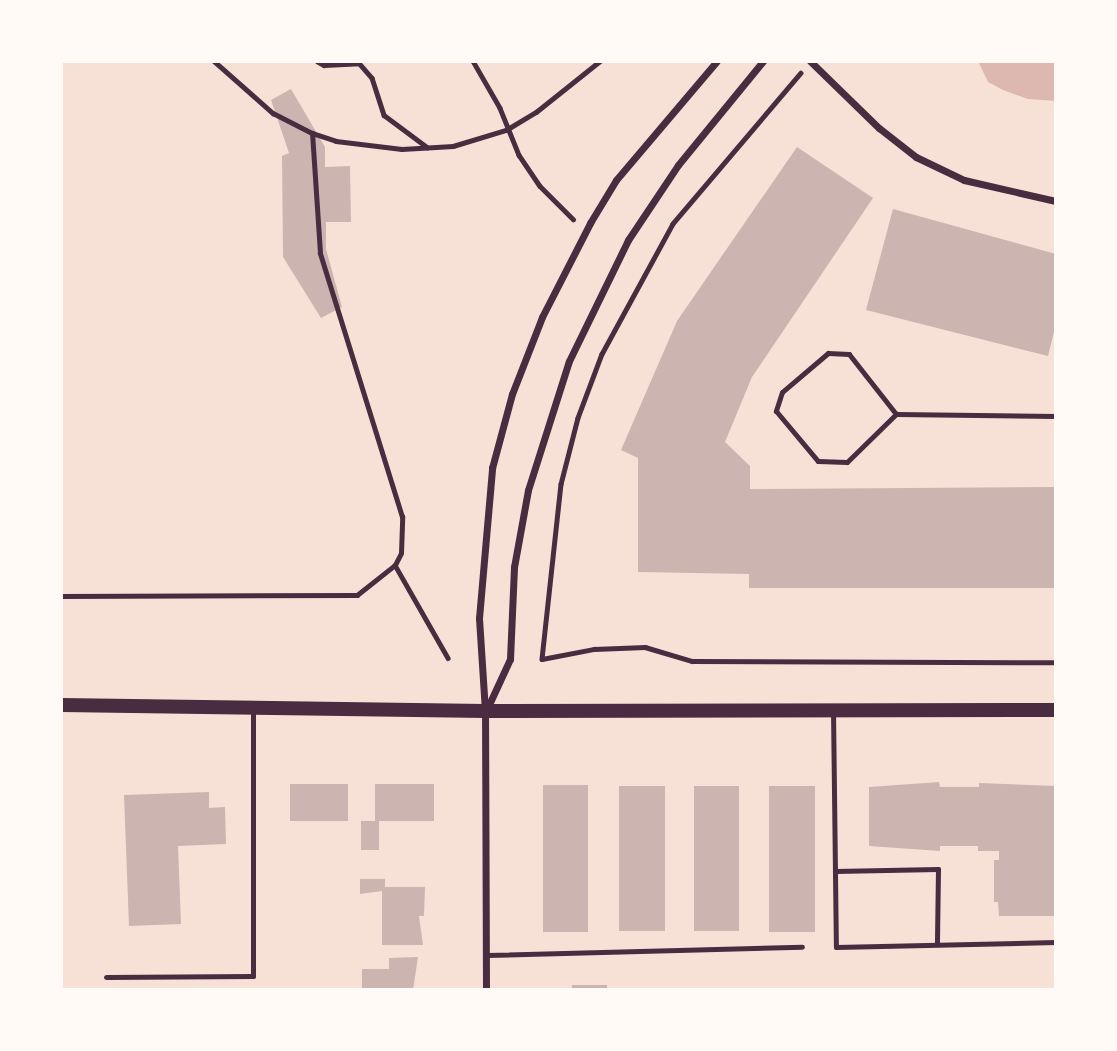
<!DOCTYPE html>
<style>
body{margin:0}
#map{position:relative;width:1117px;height:1051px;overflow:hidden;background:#f7e1d7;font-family:Spectral,serif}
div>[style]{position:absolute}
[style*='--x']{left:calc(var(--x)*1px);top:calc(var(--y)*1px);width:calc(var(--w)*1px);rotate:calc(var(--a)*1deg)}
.water>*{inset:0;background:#dcb8b0}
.building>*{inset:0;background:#ccb4b1;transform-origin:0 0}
.path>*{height:4.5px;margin:-2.25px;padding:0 2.25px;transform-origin:2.25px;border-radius:2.25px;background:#4a2c40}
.service>*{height:5px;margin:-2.5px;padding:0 2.5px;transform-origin:2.5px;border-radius:2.5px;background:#4a2c40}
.minor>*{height:7px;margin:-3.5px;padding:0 3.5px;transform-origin:3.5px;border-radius:3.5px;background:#4a2c40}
.secondary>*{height:14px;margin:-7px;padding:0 7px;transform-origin:7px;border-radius:7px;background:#4a2c40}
span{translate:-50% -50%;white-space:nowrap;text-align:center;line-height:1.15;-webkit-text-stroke:7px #fffaf5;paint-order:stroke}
.frame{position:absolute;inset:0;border:63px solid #fffaf5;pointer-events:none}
</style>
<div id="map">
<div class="water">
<i style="clip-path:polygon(978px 61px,1056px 61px,1056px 101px,1028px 99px,1003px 90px,988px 82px)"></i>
</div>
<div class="building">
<i style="clip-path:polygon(291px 89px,325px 147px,325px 167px,350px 166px,351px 222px,326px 222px,326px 249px,342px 307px,321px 318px,283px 257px,282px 156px,289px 153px,271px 100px)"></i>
<i style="clip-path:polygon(797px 147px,873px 198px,752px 377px,725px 442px,750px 466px,750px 489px,1056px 487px,1056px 588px,749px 588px,749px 574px,638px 572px,638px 458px,621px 450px,677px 321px)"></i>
<i style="clip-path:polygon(893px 209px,1056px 254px,1056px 324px,1048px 356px,866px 310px)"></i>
<i style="clip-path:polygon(939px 782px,940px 787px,979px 787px,979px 783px,1056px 786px,1056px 916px,999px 916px,998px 902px,994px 902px,994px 860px,999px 860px,999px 851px,978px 851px,978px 846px,940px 846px,940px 851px,869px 846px,869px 787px)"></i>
<i style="left:290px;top:784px;width:58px;height:37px"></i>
<i style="clip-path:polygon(375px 784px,434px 784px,434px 821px,379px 821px,379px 850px,361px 850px,361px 821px,375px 821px)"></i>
<i style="left:588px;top:785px;width:147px;height:45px;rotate:90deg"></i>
<i style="left:619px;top:786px;width:46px;height:145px"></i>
<i style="left:694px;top:786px;width:45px;height:145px"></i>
<i style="left:769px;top:786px;width:46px;height:146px"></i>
<i style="clip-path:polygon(209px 792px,209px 808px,225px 807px,226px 844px,178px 846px,181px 924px,129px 926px,124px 795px)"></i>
<i style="clip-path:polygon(360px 879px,385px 879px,385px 887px,425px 887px,424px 916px,419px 916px,423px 945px,382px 945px,382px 891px,360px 894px)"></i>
<i style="clip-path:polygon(418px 957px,413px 990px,362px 990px,362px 969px,389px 969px,389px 958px)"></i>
<i style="left:572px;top:985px;width:35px;height:5px"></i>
</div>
<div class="path">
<i style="--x:214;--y:61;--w:79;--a:41.4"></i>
<i style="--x:273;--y:113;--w:44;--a:27.1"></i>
<i style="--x:312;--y:133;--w:25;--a:18"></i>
<i style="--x:336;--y:141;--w:66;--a:6.9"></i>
<i style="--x:402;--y:149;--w:51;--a:-3.4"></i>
<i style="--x:453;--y:146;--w:55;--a:-16.8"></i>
<i style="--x:506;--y:130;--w:35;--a:-31"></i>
<i style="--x:536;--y:112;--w:82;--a:-38.6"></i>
<i style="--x:317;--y:61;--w:8;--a:30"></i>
<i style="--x:324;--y:65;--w:35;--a:-3"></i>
<i style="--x:359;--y:63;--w:20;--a:49"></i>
<i style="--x:372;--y:78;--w:39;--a:72"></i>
<i style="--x:384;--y:115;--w:54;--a:36.7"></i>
<i style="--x:473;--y:61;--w:54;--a:60.1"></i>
<i style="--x:500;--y:108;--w:51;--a:68"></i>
<i style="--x:519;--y:155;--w:37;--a:56"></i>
<i style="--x:540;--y:186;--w:47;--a:45"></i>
<i style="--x:801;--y:73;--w:198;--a:130.3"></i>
<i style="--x:673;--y:224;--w:148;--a:118.6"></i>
<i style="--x:602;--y:354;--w:68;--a:110.6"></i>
<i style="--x:578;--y:418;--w:68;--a:104.4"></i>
<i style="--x:561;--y:484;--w:176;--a:96.2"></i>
<i style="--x:542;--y:659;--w:53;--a:-10.9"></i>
<i style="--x:594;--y:649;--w:51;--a:-2.2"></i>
<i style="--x:645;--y:647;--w:49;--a:16.6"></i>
<i style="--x:692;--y:661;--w:364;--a:0.2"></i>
<i style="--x:395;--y:565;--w:107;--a:60.3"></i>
<i style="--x:61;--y:596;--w:296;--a:-0.2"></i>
<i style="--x:357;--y:595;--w:48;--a:-38.3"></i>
<i style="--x:395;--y:565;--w:13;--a:-63"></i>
<i style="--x:401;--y:553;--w:36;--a:-88"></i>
<i style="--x:402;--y:517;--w:276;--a:-107.3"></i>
<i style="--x:320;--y:253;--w:120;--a:-93.8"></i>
</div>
<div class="service">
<i style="--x:896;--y:414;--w:76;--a:-128.1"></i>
<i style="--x:849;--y:354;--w:21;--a:-177"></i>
<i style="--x:828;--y:353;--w:60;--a:139.7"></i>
<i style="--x:782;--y:392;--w:20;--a:108"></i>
<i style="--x:776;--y:411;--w:65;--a:50"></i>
<i style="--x:818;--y:461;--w:29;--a:2"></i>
<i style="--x:847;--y:462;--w:69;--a:-44.4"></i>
<i style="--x:896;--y:414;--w:160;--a:0.7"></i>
<i style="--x:833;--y:710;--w:237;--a:89.3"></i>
<i style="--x:836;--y:947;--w:220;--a:-1.3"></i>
<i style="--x:835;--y:871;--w:103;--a:-1.1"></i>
<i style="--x:938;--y:869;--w:75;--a:90.8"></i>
<i style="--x:486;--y:955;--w:316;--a:-1.5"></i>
<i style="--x:106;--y:977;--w:147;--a:-0.4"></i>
<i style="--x:253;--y:976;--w:268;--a:-90"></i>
</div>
<div class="minor">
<i style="--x:810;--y:61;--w:96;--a:44.2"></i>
<i style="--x:879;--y:128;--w:47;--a:38.1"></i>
<i style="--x:916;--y:157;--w:53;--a:25.6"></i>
<i style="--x:964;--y:180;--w:94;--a:12.9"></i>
<i style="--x:486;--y:711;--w:57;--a:-65.2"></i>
<i style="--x:510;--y:659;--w:92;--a:-87.5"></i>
<i style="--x:514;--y:567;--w:78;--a:-79.7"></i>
<i style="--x:528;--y:490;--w:135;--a:-72.4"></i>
<i style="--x:569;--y:361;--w:135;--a:-64"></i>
<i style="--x:628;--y:240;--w:90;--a:-56.3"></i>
<i style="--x:678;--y:165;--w:134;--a:-50.7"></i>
<i style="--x:486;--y:990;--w:279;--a:-90.2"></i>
<i style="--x:485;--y:711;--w:93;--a:-93.7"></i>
<i style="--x:479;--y:618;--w:151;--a:-85"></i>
<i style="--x:492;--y:468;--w:77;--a:-74.9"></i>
<i style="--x:512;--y:394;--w:83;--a:-68.7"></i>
<i style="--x:542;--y:317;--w:106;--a:-62.9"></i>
<i style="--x:590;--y:223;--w:50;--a:-58.8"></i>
<i style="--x:616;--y:180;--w:156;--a:-49.7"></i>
</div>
<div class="secondary">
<i style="--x:61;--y:705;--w:424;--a:0.8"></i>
<i style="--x:485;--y:711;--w:571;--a:-0.1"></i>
</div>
<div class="frame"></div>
</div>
